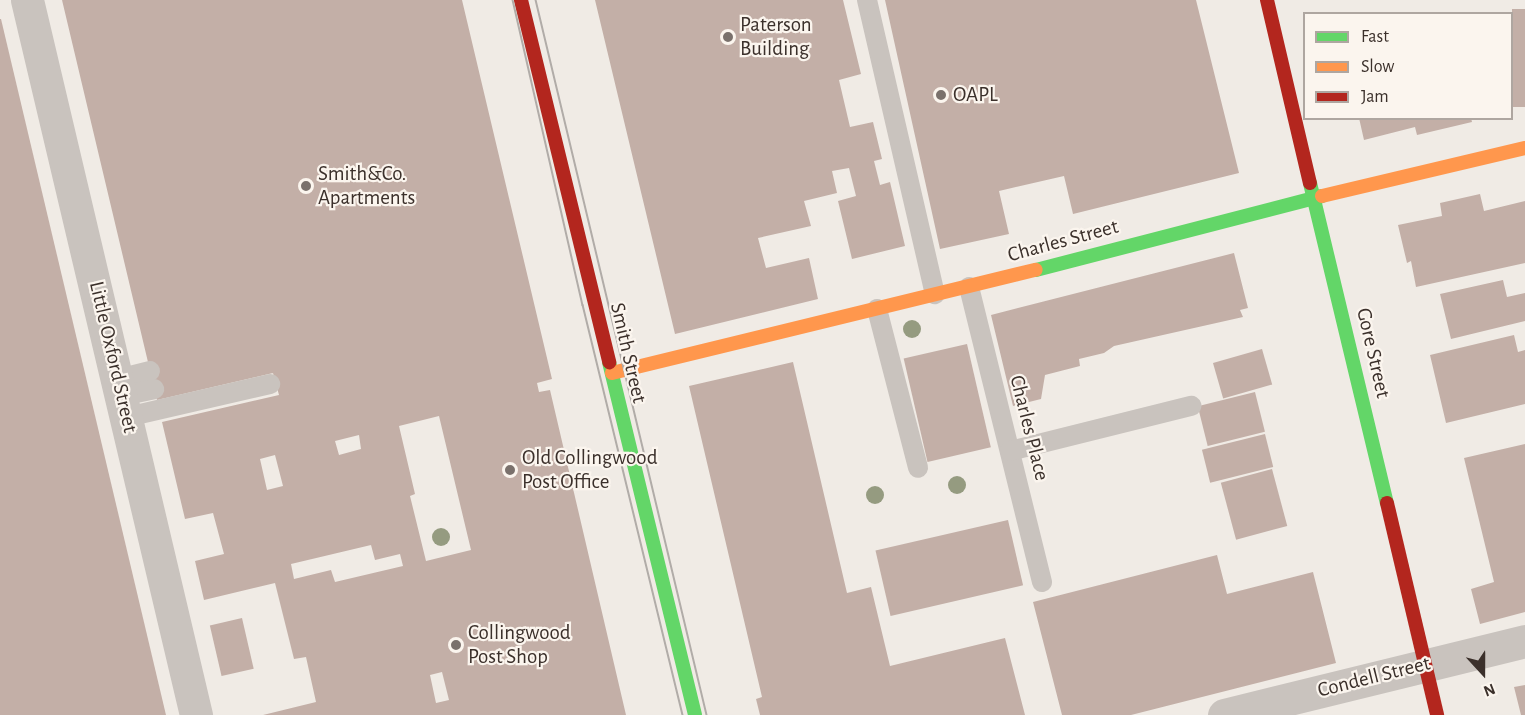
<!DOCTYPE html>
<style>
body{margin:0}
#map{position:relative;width:1525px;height:715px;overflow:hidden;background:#f0ebe5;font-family:"Alegreya Sans",sans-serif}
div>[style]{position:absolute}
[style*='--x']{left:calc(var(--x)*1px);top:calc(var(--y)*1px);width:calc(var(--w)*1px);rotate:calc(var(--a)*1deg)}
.building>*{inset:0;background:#c3afa7;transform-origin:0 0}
.lane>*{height:20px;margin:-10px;padding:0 10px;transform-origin:10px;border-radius:10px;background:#c9c3be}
.street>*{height:33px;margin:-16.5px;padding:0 16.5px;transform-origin:16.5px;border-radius:16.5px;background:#c9c3be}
.fast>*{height:14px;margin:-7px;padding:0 7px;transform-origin:7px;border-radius:7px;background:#63d668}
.slow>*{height:14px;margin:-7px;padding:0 7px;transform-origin:7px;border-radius:7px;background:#ff974d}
.jam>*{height:14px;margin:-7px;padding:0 7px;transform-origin:7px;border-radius:7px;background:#b3261e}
.tram>*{height:1.5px;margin:-0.75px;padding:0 0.75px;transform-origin:0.75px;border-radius:0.75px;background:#b1aca8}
.trees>*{width:18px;height:18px;margin:-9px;border-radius:50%;background:#959b80}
.dots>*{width:16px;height:16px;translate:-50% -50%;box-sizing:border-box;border:3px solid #fbf5ee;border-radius:50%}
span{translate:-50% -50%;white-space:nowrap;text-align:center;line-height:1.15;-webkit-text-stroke:4.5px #fbf5ee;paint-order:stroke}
.poi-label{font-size:21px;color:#3b302b}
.left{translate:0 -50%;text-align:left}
.street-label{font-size:21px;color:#3b302b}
.legend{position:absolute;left:1303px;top:12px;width:210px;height:108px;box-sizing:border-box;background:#fbf5ee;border:2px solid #aea6a0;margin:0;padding:8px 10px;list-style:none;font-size:18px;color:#3b302b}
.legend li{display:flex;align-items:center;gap:12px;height:30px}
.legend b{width:30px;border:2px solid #aea6a0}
.north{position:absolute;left:1453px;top:643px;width:60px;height:60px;-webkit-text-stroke:4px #fbf5ee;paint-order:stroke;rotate:159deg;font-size:16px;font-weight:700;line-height:24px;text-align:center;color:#3b302b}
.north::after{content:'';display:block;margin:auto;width:21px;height:27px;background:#3b302b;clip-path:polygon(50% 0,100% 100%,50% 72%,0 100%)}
</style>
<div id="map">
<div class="building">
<i style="clip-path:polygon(evenodd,62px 0,462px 0,552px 379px,537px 383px,539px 392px,550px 390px,626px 715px,263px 715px,316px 702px,306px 657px,294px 659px,275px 583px,204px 600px,195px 561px,224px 554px,213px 513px,185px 519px,162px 422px,279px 395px,273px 373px,157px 400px,62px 0,439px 416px,471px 550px,426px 561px,410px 496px,415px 494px,399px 426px,439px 416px,62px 0,359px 435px,361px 449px,339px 455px,335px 441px,359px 435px,62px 0,275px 455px,283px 486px,267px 490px,260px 459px,275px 455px,62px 0,371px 545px,375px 560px,400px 554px,403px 566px,335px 582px,331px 570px,294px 579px,291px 564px,371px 545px,62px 0,442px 672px,449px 700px,436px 703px,430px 675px,442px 672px)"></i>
<i style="clip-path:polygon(595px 0,843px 0,861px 74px,839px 80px,850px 127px,873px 122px,882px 159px,874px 161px,880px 185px,890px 182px,905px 246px,852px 259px,838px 201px,856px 196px,849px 168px,832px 171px,837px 193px,804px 201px,811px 226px,758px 238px,766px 268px,809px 258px,818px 299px,675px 334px)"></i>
<i style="clip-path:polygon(885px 0,1196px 0,1239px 173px,1073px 214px,1064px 176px,999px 191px,1009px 234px,940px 249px)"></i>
<i style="left:1525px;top:9px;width:98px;height:13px;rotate:90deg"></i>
<i style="clip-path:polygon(0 19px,1px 19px,166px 715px,0 715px)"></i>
<i style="clip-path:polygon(1359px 118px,1471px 118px,1472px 122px,1417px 135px,1415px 127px,1364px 140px)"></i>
<i style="clip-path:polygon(1480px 194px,1484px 211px,1525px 201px,1525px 263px,1416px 287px,1411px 261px,1407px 263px,1398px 225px,1442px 216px,1440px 203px)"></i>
<i style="clip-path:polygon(1234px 253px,1248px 308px,1240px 310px,1243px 317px,1114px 346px,1104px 353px,1079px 359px,1080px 366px,1045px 375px,1041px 399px,1013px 406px,991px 315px)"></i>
<i style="clip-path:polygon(1503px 280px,1507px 297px,1525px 293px,1525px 321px,1451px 339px,1440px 294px)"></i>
<i style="clip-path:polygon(1514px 335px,1518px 352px,1525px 350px,1525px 404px,1446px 423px,1430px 355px)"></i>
<i style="left:967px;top:344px;width:106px;height:65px;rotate:77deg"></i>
<i style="left:1262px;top:349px;width:37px;height:51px;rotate:74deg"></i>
<i style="clip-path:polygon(793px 362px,847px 593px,871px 587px,890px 666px,1005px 638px,1025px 715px,760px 715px,756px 699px,762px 697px,689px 386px)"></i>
<i style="left:1255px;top:392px;width:41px;height:59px;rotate:76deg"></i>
<i style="left:1265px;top:434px;width:34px;height:65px;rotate:76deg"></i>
<i style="clip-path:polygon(1525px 444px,1525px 612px,1480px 624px,1471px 589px,1494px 582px,1464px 458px)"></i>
<i style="left:1272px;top:469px;width:59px;height:53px;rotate:75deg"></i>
<i style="left:1008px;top:520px;width:67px;height:136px;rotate:77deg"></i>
<i style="clip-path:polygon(1217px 555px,1227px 594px,1313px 572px,1336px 663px,1131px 715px,1062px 715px,1033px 602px)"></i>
<i style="left:242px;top:618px;width:52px;height:33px;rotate:77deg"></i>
<i style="clip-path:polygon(1525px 685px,1525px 715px,1521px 715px,1514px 687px)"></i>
</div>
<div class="lane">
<i style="--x:867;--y:0;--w:302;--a:77"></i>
<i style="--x:969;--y:287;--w:304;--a:76.1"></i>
<i style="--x:877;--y:309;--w:164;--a:75.5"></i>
<i style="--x:118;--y:379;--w:33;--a:-14"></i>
<i style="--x:122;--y:396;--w:33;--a:-12"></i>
<i style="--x:127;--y:417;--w:147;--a:-13"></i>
<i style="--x:1010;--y:451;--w:187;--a:-14"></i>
</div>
<div class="street">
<i style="--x:27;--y:0;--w:735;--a:76.7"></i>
<i style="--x:1224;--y:715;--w:310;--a:-13.8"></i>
</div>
<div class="fast">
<i style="--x:1310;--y:183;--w:329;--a:76.5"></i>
<i style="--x:1036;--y:270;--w:295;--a:-14.5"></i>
<i style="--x:609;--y:362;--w:363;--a:76.3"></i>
</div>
<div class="slow">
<i style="--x:1322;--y:196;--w:209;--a:-13.3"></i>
<i style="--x:612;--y:373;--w:436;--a:-13.7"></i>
</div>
<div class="jam">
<i style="--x:521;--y:0;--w:373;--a:76.3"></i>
<i style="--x:1267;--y:0;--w:188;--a:76.8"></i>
<i style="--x:1387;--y:503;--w:218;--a:76.7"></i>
</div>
<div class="tram">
<i style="--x:513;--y:0;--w:313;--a:77.1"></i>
<i style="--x:583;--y:305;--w:422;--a:76.3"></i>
<i style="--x:536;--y:0;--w:735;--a:76.55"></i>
</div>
<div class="trees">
<i style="left:912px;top:329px"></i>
<i style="left:957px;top:485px"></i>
<i style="left:875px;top:495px"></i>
<i style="left:441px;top:537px"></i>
</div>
<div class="dots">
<i style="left:728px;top:37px;background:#7a716c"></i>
<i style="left:941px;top:95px;background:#7a716c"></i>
<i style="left:306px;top:186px;background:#7a716c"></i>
<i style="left:510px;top:470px;background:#7a716c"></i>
<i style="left:456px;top:645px;background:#7a716c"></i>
</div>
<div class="poi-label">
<span class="left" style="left:740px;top:37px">Paterson<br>Building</span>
<span class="left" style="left:953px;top:95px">OAPL</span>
<span class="left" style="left:318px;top:186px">Smith&amp;Co.<br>Apartments</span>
<span class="left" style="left:522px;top:470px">Old Collingwood<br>Post Office</span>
<span class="left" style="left:468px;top:645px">Collingwood<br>Post Shop</span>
</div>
<div class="street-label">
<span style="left:1063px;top:241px;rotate:-15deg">Charles Street</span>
<span style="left:628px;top:353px;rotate:77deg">Smith Street</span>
<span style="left:1373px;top:353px;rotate:77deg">Gore Street</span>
<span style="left:113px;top:357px;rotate:77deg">Little Oxford Street</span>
<span style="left:1029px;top:428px;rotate:76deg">Charles Place</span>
<span style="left:1374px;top:677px;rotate:-14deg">Condell Street</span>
</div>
<ul class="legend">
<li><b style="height:8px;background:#63d668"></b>Fast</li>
<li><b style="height:8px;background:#ff974d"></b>Slow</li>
<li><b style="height:8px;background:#b3261e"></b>Jam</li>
</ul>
<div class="north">N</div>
</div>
